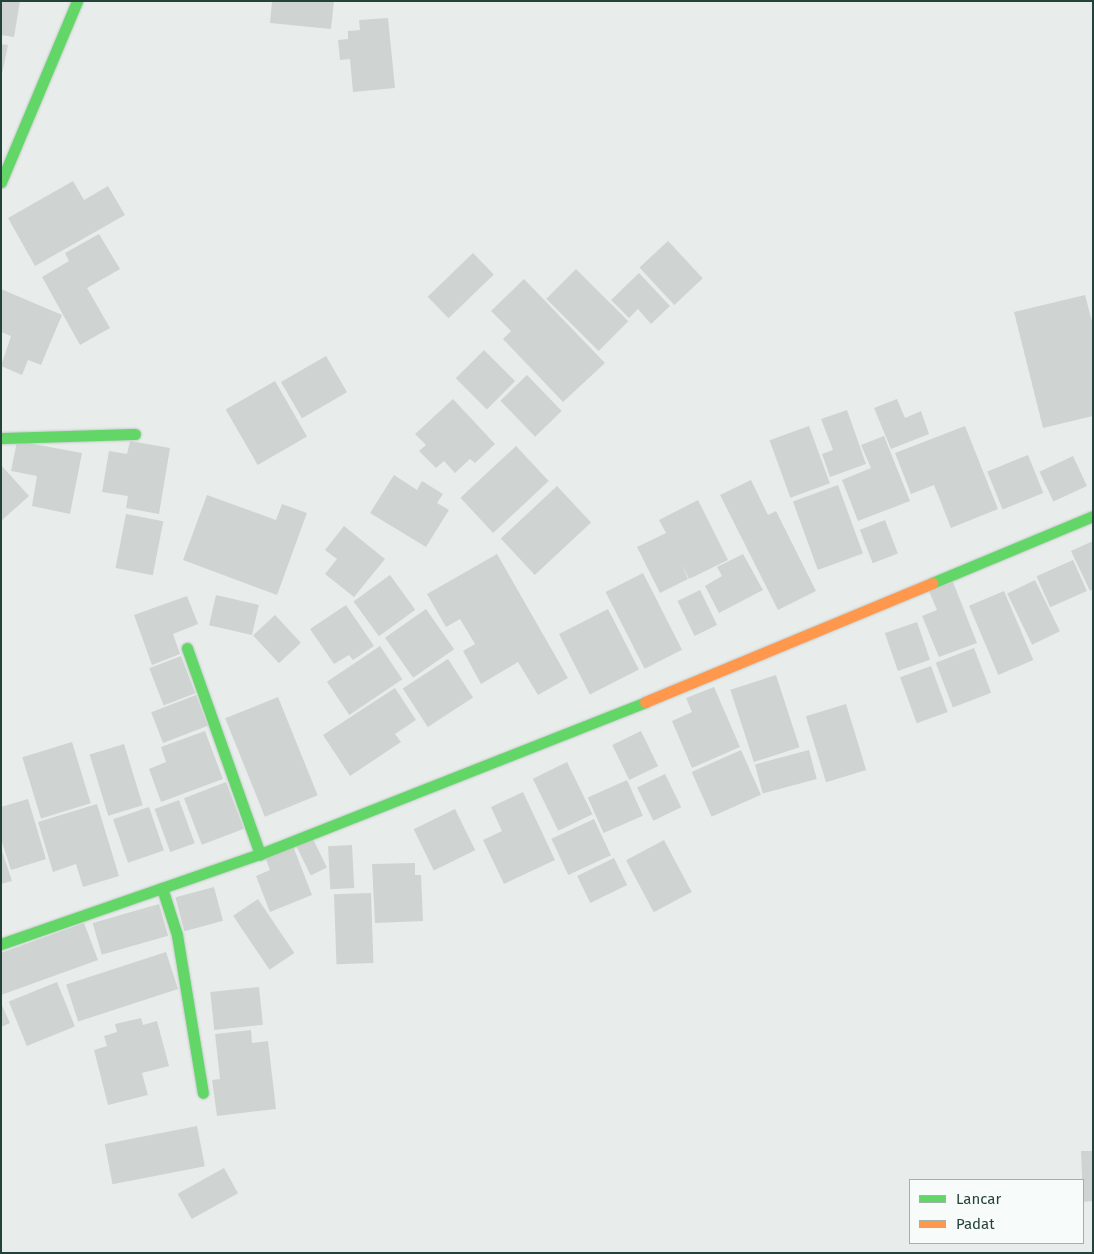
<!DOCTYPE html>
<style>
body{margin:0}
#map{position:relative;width:1094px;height:1254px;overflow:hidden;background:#e8edeb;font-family:"Fira Sans",sans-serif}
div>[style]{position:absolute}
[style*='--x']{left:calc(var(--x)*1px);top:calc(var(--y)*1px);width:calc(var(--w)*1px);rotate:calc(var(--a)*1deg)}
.building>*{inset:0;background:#cfd4d2;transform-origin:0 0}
.roads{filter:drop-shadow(0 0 1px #c3cbc8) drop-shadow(0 0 1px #c3cbc8)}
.fast>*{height:11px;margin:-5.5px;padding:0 5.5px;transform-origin:5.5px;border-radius:5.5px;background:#63d668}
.slow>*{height:11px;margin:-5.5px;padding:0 5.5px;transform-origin:5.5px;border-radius:5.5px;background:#ff974d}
span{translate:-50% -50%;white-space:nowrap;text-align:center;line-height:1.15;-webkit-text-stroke:5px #f7fbf9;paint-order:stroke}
.frame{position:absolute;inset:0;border:2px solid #24423a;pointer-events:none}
.legend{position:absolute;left:909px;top:1179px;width:175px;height:65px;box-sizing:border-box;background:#f7fbf9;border:1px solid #a3b1ad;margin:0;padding:6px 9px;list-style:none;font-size:15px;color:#24423a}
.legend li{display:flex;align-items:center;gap:10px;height:25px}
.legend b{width:25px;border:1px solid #a3b1ad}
</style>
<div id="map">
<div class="building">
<i style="clip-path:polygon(1px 1px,20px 1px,14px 37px,1px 35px)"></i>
<i style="clip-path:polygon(272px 1px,334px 1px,331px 29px,270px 23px)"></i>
<i style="clip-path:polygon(388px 18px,395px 88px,353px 92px,350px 59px,340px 60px,338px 40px,348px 39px,348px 31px,360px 30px,359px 20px)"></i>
<i style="clip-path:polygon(1px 44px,8px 45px,2px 74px,1px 74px)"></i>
<i style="clip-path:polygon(73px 181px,84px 200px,108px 186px,125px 215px,35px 266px,8px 218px)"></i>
<i style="clip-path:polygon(99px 234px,120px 269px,87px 288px,110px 328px,80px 345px,42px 277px,69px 261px,65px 253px)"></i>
<i style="left:668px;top:241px;width:51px;height:39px;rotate:47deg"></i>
<i style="left:473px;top:253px;width:30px;height:63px;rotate:46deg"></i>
<i style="left:576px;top:269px;width:74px;height:42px;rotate:45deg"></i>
<i style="clip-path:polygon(639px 273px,670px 306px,651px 324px,638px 309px,629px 318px,611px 300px)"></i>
<i style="clip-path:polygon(524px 279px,605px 363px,563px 402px,503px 339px,511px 331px,491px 311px)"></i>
<i style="clip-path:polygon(1px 289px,62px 315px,41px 365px,28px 360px,22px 375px,1px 366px,11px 336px,1px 332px)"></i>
<i style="clip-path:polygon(1085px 295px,1093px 325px,1093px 416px,1043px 428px,1014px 312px)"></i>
<i style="left:484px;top:350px;width:44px;height:40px;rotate:45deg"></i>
<i style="left:326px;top:356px;width:42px;height:52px;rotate:60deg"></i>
<i style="left:527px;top:375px;width:50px;height:37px;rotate:46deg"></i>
<i style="left:275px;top:381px;width:64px;height:57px;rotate:60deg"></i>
<i style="clip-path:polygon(453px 399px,495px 444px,475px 463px,470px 459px,455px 473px,444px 461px,436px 468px,419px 451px,426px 445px,415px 434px)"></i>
<i style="clip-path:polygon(897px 399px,905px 418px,921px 411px,929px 434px,891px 449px,874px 408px)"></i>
<i style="clip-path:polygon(847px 410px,866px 464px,830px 477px,822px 454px,833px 450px,821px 419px)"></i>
<i style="left:809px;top:426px;width:61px;height:42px;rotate:70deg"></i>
<i style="clip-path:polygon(965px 426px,998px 509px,951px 528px,934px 485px,911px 494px,895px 453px)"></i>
<i style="clip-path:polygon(884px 436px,910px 501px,858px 521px,842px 480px,871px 468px,861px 445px)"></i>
<i style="clip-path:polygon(17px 441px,82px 453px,70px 514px,32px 506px,37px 476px,11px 471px)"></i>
<i style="clip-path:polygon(130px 441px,170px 448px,159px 514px,126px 508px,128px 496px,102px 492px,109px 451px,127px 454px)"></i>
<i style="left:516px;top:446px;width:48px;height:76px;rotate:47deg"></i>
<i style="left:1028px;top:455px;width:41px;height:44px;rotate:68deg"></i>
<i style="left:1073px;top:456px;width:33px;height:37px;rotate:65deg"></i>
<i style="clip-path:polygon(1px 465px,29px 496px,1px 521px)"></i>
<i style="clip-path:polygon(394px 475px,417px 490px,422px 481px,443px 494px,437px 503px,449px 510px,426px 547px,370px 513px)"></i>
<i style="clip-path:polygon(751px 480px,768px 515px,776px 511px,816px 591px,778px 610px,720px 495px)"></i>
<i style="left:838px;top:485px;width:73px;height:48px;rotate:70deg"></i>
<i style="left:557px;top:486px;width:50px;height:77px;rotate:47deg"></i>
<i style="clip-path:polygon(207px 495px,276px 520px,282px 504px,307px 513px,277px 595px,183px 560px)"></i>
<i style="clip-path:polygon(698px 500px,728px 560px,689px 579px,681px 563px,688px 579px,660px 593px,637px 547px,666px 533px,659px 520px)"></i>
<i style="left:126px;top:514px;width:38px;height:55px;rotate:11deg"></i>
<i style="left:885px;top:520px;width:36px;height:27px;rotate:69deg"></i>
<i style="clip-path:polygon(344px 526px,385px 559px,354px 597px,325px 574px,337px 559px,325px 550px)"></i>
<i style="clip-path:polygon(1093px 541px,1093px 589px,1090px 591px,1071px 551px)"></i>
<i style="clip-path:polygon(497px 554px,568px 678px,538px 695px,518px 662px,481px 684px,463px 651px,475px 644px,460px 619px,446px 627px,427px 594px)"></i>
<i style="clip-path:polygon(743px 554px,763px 590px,719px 613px,705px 586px,722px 576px,717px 567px)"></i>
<i style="left:1073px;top:560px;width:34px;height:40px;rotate:66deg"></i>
<i style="left:643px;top:573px;width:86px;height:42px;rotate:63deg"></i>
<i style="left:390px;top:575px;width:43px;height:45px;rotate:54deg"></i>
<i style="left:1035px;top:580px;width:57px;height:31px;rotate:64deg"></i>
<i style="clip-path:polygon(953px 582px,977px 643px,939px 657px,922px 616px,937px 610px,929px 591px)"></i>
<i style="left:700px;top:590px;width:39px;height:25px;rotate:64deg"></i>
<i style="left:1004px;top:591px;width:75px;height:38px;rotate:67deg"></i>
<i style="left:216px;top:595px;width:44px;height:31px;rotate:13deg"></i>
<i style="clip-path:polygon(187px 596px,198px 624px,173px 634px,180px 654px,152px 665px,134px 615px)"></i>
<i style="clip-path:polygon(346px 605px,374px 646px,353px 660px,349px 655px,334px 664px,310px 629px)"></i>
<i style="left:426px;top:609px;width:49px;height:50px;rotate:55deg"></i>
<i style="left:608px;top:609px;width:68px;height:55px;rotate:63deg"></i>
<i style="left:275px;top:615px;width:38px;height:30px;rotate:47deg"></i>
<i style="left:917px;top:622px;width:40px;height:34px;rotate:71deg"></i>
<i style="left:380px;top:646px;width:40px;height:64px;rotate:56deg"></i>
<i style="left:974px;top:648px;width:48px;height:41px;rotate:69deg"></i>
<i style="left:181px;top:656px;width:40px;height:34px;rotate:69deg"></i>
<i style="left:448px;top:659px;width:46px;height:54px;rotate:57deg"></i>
<i style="left:931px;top:666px;width:49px;height:33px;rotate:70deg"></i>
<i style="left:776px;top:675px;width:76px;height:48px;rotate:72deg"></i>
<i style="clip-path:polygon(714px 687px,740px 747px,692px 768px,672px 721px,692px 712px,686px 698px)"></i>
<i style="clip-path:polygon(395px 688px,416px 720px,395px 734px,401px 742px,350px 776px,323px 735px)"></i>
<i style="left:196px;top:695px;width:33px;height:48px;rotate:69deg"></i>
<i style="left:278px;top:697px;width:106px;height:57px;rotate:68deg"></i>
<i style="left:846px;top:704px;width:69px;height:42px;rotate:73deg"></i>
<i style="clip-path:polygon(205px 731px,223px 779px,161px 802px,149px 769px,166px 762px,161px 747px)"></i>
<i style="left:641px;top:731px;width:39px;height:32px;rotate:64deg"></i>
<i style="left:72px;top:742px;width:64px;height:52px;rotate:73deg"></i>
<i style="left:124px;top:744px;width:64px;height:36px;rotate:73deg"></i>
<i style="left:741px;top:750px;width:49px;height:54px;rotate:66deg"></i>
<i style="left:809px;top:750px;width:30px;height:56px;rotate:75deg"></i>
<i style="left:567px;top:762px;width:58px;height:38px;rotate:64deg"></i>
<i style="left:665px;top:774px;width:37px;height:31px;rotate:64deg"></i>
<i style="left:627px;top:780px;width:39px;height:43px;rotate:66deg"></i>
<i style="left:226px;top:782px;width:50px;height:45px;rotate:69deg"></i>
<i style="clip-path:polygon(523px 792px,555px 860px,504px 884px,483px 840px,502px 831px,491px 807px)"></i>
<i style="clip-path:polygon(28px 799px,46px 859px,11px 870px,1px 839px,1px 807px)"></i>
<i style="left:179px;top:800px;width:46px;height:26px;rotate:70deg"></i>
<i style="clip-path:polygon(97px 804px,119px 876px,83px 887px,76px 864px,53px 872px,38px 822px)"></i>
<i style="left:149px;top:807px;width:46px;height:38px;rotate:71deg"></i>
<i style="left:455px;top:809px;width:46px;height:46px;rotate:64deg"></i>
<i style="left:594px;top:819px;width:40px;height:47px;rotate:65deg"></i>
<i style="left:312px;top:837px;width:34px;height:18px;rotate:64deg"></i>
<i style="left:664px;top:840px;width:59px;height:43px;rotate:62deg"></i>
<i style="left:352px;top:845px;width:43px;height:24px;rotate:87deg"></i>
<i style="clip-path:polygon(293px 846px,312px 895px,270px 912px,256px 876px,270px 870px,265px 857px)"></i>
<i style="clip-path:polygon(1px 848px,12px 881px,1px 884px)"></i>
<i style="left:614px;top:858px;width:30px;height:41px;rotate:64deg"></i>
<i style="clip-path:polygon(415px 863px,415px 875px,421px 875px,423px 921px,375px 923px,372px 864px)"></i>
<i style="left:214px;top:887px;width:35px;height:40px;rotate:75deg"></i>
<i style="left:371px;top:893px;width:70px;height:37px;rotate:88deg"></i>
<i style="left:258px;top:899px;width:65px;height:30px;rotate:56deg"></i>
<i style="left:159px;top:904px;width:33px;height:69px;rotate:74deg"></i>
<i style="clip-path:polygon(84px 923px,98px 960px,1px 995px,1px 953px)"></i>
<i style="left:166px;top:952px;width:39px;height:105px;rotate:72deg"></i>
<i style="left:57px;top:982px;width:48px;height:52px;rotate:68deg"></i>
<i style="left:259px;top:987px;width:38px;height:49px;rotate:84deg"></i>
<i style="clip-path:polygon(1px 1003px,10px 1023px,1px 1027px)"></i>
<i style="clip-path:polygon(141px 1018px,143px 1025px,157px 1021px,169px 1066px,142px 1073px,148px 1095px,108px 1105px,94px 1050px,107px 1046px,104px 1036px,117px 1032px,115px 1024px)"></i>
<i style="clip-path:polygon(251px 1030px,252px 1043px,268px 1041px,276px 1109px,217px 1116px,212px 1080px,220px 1079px,215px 1034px)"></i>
<i style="left:197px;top:1126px;width:41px;height:94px;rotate:79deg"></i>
<i style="clip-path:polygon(1081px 1151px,1093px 1151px,1093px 1201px,1083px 1202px)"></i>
<i style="left:224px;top:1168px;width:29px;height:53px;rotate:61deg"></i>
</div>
<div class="roads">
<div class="fast">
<i style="--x:1;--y:182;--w:196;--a:-67.2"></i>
<i style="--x:1;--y:438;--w:134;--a:-1.7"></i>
<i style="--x:932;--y:583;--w:174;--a:-22.6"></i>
<i style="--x:187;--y:648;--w:219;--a:70.5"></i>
<i style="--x:162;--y:888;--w:49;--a:72.3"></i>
<i style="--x:177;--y:935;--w:160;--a:80.7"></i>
<i style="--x:1;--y:944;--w:274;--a:-19.2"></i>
<i style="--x:260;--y:854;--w:414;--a:-21.5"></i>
</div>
<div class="slow">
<i style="--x:645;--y:702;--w:311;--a:-22.5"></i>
</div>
</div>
<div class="frame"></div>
<ul class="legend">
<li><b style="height:6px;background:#63d668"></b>Lancar</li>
<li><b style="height:6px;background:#ff974d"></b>Padat</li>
</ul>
</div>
